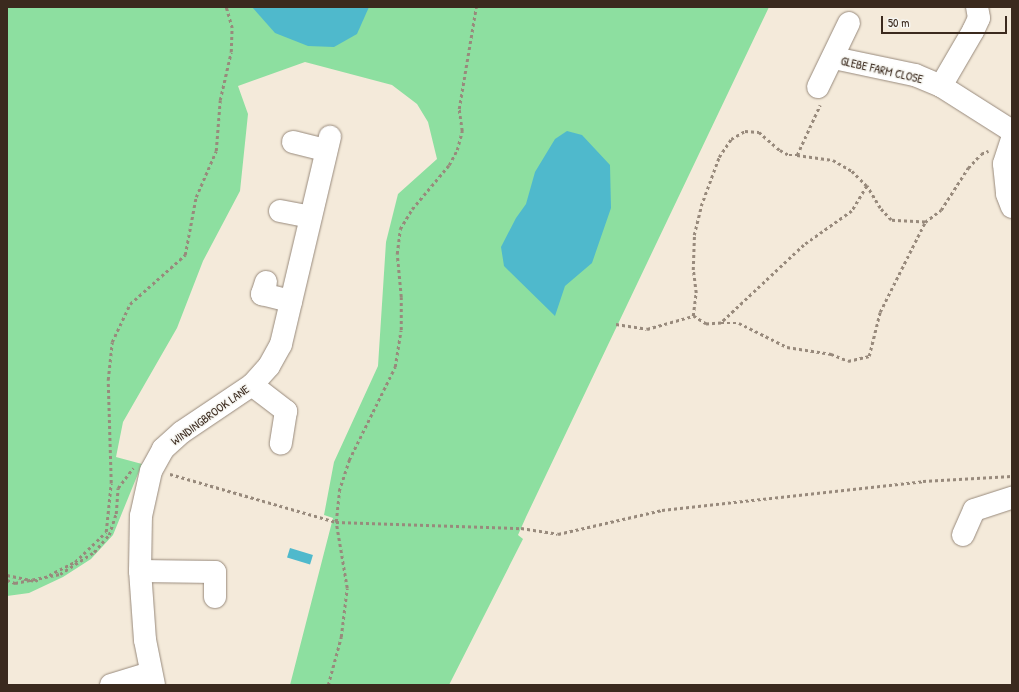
<!DOCTYPE html>
<style>
body{margin:0}
#map{position:relative;width:1019px;height:692px;overflow:hidden;background:#f4eada;font-family:"Patrick Hand",sans-serif}
div>[style]{position:absolute}
[style*='--x']{left:calc(var(--x)*1px);top:calc(var(--y)*1px);width:calc(var(--w)*1px);rotate:calc(var(--a)*1deg)}
.green>*{inset:0;background:#8ddfa0}
.water>*{inset:0;background:#4fb9cc;transform-origin:0 0}
.path>*{height:2.5px;margin-top:-1.25px;transform-origin:0;background:repeating-linear-gradient(90deg,#988a7c 0 3px,transparent 0 6px)}
.roads{filter:drop-shadow(0 0 1px #988a7c) drop-shadow(0 0 1px #988a7c)}
.minor>*{height:22px;margin:-11px;padding:0 11px;transform-origin:11px;border-radius:11px;background:#fff}
span{translate:-50% -50%;white-space:nowrap;text-align:center;line-height:1.15;-webkit-text-stroke:3px #f6f6f2;paint-order:stroke}
.street-label{font-size:12px;color:#3b2a1e}
.frame{position:absolute;inset:0;border:8px solid #3b2a1e;pointer-events:none}
.scale{position:absolute;left:881px;top:16px;width:126px;height:18px;box-sizing:border-box;border:2px solid #3b2a1e;border-top:0;padding-left:5px;font-size:12px;line-height:14px;white-space:nowrap;color:#3b2a1e;-webkit-text-stroke:3px #f6f6f2;paint-order:stroke}
</style>
<div id="map">
<div class="green">
<i style="clip-path:polygon(7px 7px,769px 7px,526px 517px,518px 535px,523px 539px,449px 685px,290px 685px,333px 518px,324px 515px,334px 462px,378px 366px,386px 242px,398px 194px,437px 159px,428px 122px,417px 104px,392px 85px,305px 62px,238px 86px,248px 114px,240px 191px,203px 261px,177px 328px,123px 422px,116px 457px,142px 464px,113px 535px,91px 559px,63px 577px,29px 593px,7px 596px)"></i>
</div>
<div class="water">
<i style="clip-path:polygon(252px 7px,369px 7px,357px 34px,334px 47px,308px 46px,275px 33px)"></i>
<i style="clip-path:polygon(567px 131px,582px 135px,610px 165px,611px 208px,592px 263px,565px 286px,555px 316px,504px 266px,501px 247px,516px 218px,526px 204px,535px 172px,555px 139px)"></i>
<i style="left:290px;top:548px;width:24px;height:10px;rotate:17deg"></i>
</div>
<div class="path">
<i style="--x:797;--y:155;--w:36;--a:8"></i>
<i style="--x:833;--y:160;--w:22;--a:30"></i>
<i style="--x:852;--y:171;--w:21;--a:45"></i>
<i style="--x:925;--y:222;--w:20;--a:-37"></i>
<i style="--x:941;--y:210;--w:50;--a:-57.3"></i>
<i style="--x:968;--y:168;--w:19;--a:-47"></i>
<i style="--x:981;--y:154;--w:8;--a:-23"></i>
<i style="--x:721;--y:323;--w:18;--a:0"></i>
<i style="--x:739;--y:323;--w:54;--a:26.6"></i>
<i style="--x:787;--y:347;--w:45;--a:9"></i>
<i style="--x:831;--y:354;--w:18;--a:22"></i>
<i style="--x:848;--y:361;--w:22;--a:-13"></i>
<i style="--x:869;--y:356;--w:45;--a:-76"></i>
<i style="--x:880;--y:312;--w:101;--a:-63.4"></i>
<i style="--x:925;--y:222;--w:34;--a:-177"></i>
<i style="--x:891;--y:220;--w:16;--a:-133"></i>
<i style="--x:880;--y:208;--w:26;--a:-121"></i>
<i style="--x:867;--y:186;--w:29;--a:121"></i>
<i style="--x:852;--y:211;--w:59;--a:144.7"></i>
<i style="--x:804;--y:245;--w:114;--a:136.8"></i>
<i style="--x:721;--y:323;--w:15;--a:176"></i>
<i style="--x:706;--y:324;--w:15;--a:-148"></i>
<i style="--x:693;--y:316;--w:23;--a:-83"></i>
<i style="--x:696;--y:293;--w:23;--a:-97"></i>
<i style="--x:693;--y:270;--w:35;--a:-88"></i>
<i style="--x:694;--y:235;--w:30;--a:-76"></i>
<i style="--x:701;--y:206;--w:52;--a:-69.8"></i>
<i style="--x:719;--y:157;--w:22;--a:-56"></i>
<i style="--x:731;--y:139;--w:16;--a:-30"></i>
<i style="--x:745;--y:131;--w:14;--a:4"></i>
<i style="--x:759;--y:132;--w:28;--a:41"></i>
<i style="--x:780;--y:150;--w:10;--a:29"></i>
<i style="--x:789;--y:155;--w:8;--a:0"></i>
<i style="--x:797;--y:155;--w:55;--a:-65.3"></i>
<i style="--x:616;--y:324;--w:31;--a:9"></i>
<i style="--x:647;--y:329;--w:48;--a:-15.8"></i>
<i style="--x:170;--y:474;--w:173;--a:16.1"></i>
<i style="--x:336;--y:522;--w:185;--a:1.9"></i>
<i style="--x:521;--y:528;--w:37;--a:9"></i>
<i style="--x:558;--y:534;--w:107;--a:-13"></i>
<i style="--x:662;--y:510;--w:263;--a:-6.3"></i>
<i style="--x:923;--y:481;--w:89;--a:-3.2"></i>
<i style="--x:7;--y:575;--w:29;--a:12"></i>
<i style="--x:35;--y:581;--w:7;--a:-27"></i>
<i style="--x:49;--y:575;--w:29;--a:-27"></i>
<i style="--x:75;--y:562;--w:43;--a:-44.1"></i>
<i style="--x:106;--y:532;--w:49;--a:-84.2"></i>
<i style="--x:111;--y:483;--w:103;--a:-91.7"></i>
<i style="--x:108;--y:380;--w:38;--a:-84"></i>
<i style="--x:112;--y:342;--w:42;--a:-64.7"></i>
<i style="--x:130;--y:304;--w:74;--a:-41.7"></i>
<i style="--x:185;--y:255;--w:59;--a:-79.3"></i>
<i style="--x:196;--y:197;--w:50;--a:-66.5"></i>
<i style="--x:216;--y:151;--w:51;--a:-85.5"></i>
<i style="--x:220;--y:100;--w:49;--a:-77.1"></i>
<i style="--x:231;--y:52;--w:24;--a:-88"></i>
<i style="--x:232;--y:28;--w:22;--a:-106"></i>
<i style="--x:7;--y:580;--w:9;--a:21"></i>
<i style="--x:15;--y:583;--w:46;--a:-11.3"></i>
<i style="--x:60;--y:574;--w:40;--a:-32.9"></i>
<i style="--x:94;--y:552;--w:23;--a:-49"></i>
<i style="--x:109;--y:535;--w:22;--a:-72"></i>
<i style="--x:116;--y:514;--w:26;--a:-86"></i>
<i style="--x:118;--y:488;--w:25;--a:-53"></i>
<i style="--x:328;--y:685;--w:50;--a:-74.8"></i>
<i style="--x:341;--y:637;--w:49;--a:-83"></i>
<i style="--x:347;--y:588;--w:67;--a:-99.5"></i>
<i style="--x:336;--y:522;--w:31;--a:-84"></i>
<i style="--x:339;--y:491;--w:33;--a:-72"></i>
<i style="--x:349;--y:460;--w:104;--a:-63.7"></i>
<i style="--x:395;--y:367;--w:37;--a:-81"></i>
<i style="--x:401;--y:330;--w:33;--a:-90"></i>
<i style="--x:401;--y:297;--w:43;--a:-95.3"></i>
<i style="--x:397;--y:254;--w:25;--a:-83"></i>
<i style="--x:400;--y:229;--w:23;--a:-59"></i>
<i style="--x:412;--y:209;--w:57;--a:-49.9"></i>
<i style="--x:449;--y:165;--w:17;--a:-62"></i>
<i style="--x:457;--y:150;--w:20;--a:-75"></i>
<i style="--x:462;--y:131;--w:22;--a:-98"></i>
<i style="--x:459;--y:109;--w:103;--a:-80.5"></i>
</div>
<div class="roads">
<div class="minor">
<i style="--x:834;--y:58;--w:83;--a:11.9"></i>
<i style="--x:915;--y:75;--w:28;--a:23"></i>
<i style="--x:941;--y:86;--w:84;--a:32.4"></i>
<i style="--x:941;--y:86;--w:64;--a:-59.8"></i>
<i style="--x:973;--y:31;--w:14;--a:-65"></i>
<i style="--x:979;--y:18;--w:11;--a:-100"></i>
<i style="--x:818;--y:87;--w:71;--a:-64.2"></i>
<i style="--x:1012;--y:139;--w:26;--a:108"></i>
<i style="--x:1004;--y:164;--w:30;--a:84"></i>
<i style="--x:1007;--y:194;--w:14;--a:69"></i>
<i style="--x:293;--y:142;--w:34;--a:14"></i>
<i style="--x:280;--y:211;--w:31;--a:11"></i>
<i style="--x:266;--y:282;--w:13;--a:108"></i>
<i style="--x:262;--y:294;--w:30;--a:14"></i>
<i style="--x:252;--y:385;--w:43;--a:37.4"></i>
<i style="--x:286;--y:411;--w:33;--a:99"></i>
<i style="--x:963;--y:535;--w:27;--a:-66"></i>
<i style="--x:974;--y:510;--w:40;--a:-18"></i>
<i style="--x:140;--y:571;--w:75;--a:0.8"></i>
<i style="--x:215;--y:572;--w:25;--a:90"></i>
<i style="--x:111;--y:685;--w:41;--a:-17.1"></i>
<i style="--x:154;--y:685;--w:46;--a:-101.3"></i>
<i style="--x:145;--y:640;--w:69;--a:-94.1"></i>
<i style="--x:140;--y:571;--w:55;--a:-89"></i>
<i style="--x:141;--y:516;--w:46;--a:-77.5"></i>
<i style="--x:151;--y:471;--w:25;--a:-61"></i>
<i style="--x:163;--y:449;--w:25;--a:-42"></i>
<i style="--x:182;--y:432;--w:84;--a:-33.9"></i>
<i style="--x:252;--y:385;--w:25;--a:-48"></i>
<i style="--x:269;--y:366;--w:25;--a:-61"></i>
<i style="--x:281;--y:344;--w:213;--a:-76.7"></i>
</div>
</div>
<div class="street-label">
<span style="left:882px;top:70px;rotate:13deg">GLEBE FARM CLOSE</span>
<span style="left:210px;top:415px;rotate:-36deg">WINDINGBROOK LANE</span>
</div>
<div class="frame"></div>
<div class="scale">50 m</div>
</div>
